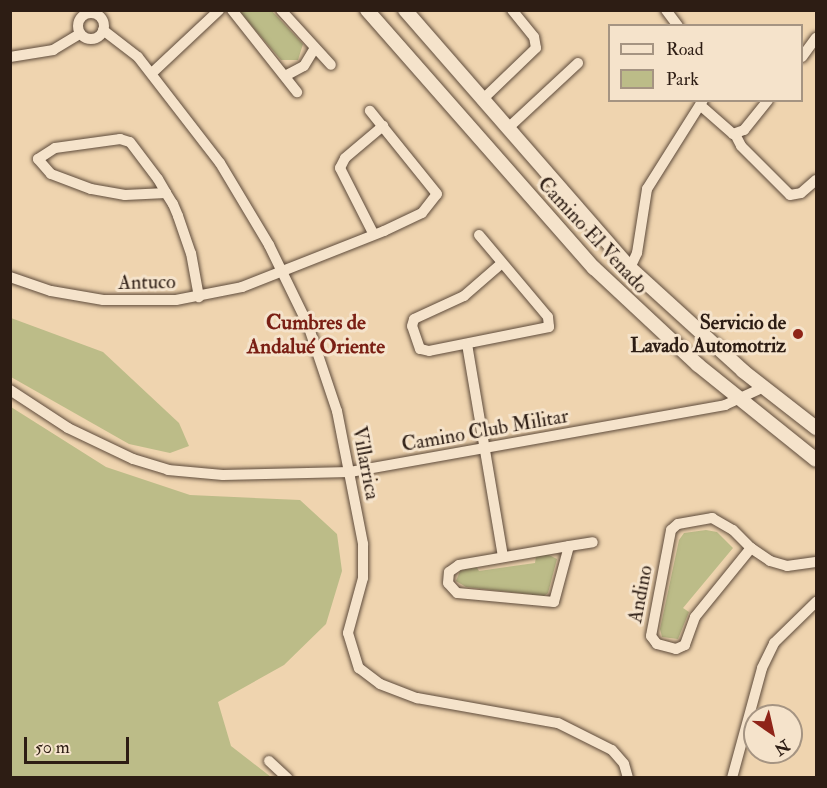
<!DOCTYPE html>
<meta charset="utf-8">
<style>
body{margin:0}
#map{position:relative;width:827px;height:788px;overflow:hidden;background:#efd4af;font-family:"IM FELL Double Pica",serif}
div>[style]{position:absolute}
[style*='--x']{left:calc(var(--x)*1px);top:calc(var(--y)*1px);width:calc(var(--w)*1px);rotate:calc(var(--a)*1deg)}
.green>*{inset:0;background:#bcbc88}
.roads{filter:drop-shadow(0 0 2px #5e4b3b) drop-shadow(0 0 2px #5e4b3b)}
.minor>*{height:10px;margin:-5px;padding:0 5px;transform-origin:5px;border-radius:5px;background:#f5e3cb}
.minor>.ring{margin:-5px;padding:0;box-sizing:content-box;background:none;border:10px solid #f5e3cb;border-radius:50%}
.tertiary>*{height:14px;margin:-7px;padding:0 7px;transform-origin:7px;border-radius:7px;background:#f5e3cb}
.dots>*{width:16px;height:16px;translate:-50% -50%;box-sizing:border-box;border:3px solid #f5e3cb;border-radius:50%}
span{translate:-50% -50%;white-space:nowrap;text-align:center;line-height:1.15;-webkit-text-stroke:6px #f5e3cb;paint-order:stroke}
.street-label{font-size:20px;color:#2d1d14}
.poi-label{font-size:20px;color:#2d1d14;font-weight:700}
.right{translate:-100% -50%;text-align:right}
.neighbourhood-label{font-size:21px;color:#7a1f14;font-weight:700}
.frame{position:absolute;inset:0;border:12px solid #2d1d14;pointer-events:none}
.legend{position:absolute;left:608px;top:24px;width:195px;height:78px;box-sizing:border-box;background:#f5e3cb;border:2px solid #a59482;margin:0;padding:8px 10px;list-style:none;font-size:18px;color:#2d1d14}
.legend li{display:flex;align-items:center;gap:12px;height:30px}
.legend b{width:30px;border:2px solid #a59482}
.north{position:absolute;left:743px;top:704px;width:60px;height:60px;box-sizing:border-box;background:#f5e3cb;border:2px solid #a59482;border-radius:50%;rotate:146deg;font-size:16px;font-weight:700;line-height:24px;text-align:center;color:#2d1d14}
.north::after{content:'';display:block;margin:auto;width:21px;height:27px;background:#8f2418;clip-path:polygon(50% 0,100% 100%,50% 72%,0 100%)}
.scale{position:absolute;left:24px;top:737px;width:105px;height:27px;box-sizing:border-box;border:3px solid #2d1d14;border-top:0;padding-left:8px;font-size:18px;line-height:21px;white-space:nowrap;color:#2d1d14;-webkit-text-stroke:4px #f5e3cb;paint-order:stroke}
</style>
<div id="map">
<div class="green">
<i style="clip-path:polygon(239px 11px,272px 11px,303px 44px,298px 60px,281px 60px)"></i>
<i style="clip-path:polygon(11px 318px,103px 352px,179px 423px,189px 446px,170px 453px,129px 444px,11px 377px)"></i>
<i style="clip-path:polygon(11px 407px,106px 467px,190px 495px,300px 500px,337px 534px,342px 571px,326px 624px,284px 665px,218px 702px,231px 746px,271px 777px,11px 777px)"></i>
<i style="clip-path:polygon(706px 530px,717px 532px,733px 548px,683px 608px,689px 612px,678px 639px,662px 637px,660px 629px,679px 540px,684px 533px)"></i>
<i style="clip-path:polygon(547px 554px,557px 559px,548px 593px,544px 596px,466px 587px,456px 581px,460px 571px,476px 566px,479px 571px,535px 563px,536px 556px)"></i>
</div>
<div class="roads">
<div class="minor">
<i style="--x:232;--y:10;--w:105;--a:51.6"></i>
<i style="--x:281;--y:10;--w:74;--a:47.7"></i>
<i style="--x:666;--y:10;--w:20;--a:53"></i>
<i class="ring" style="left:78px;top:13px;width:16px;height:16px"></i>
<i style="--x:103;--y:30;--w:44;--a:37.6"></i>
<i style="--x:138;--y:57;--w:134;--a:52.3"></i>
<i style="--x:220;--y:163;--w:96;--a:59.1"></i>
<i style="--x:269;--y:245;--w:89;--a:64"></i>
<i style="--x:308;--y:325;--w:91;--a:71.4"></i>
<i style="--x:337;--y:411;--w:136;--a:78.9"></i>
<i style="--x:363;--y:544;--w:34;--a:90"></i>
<i style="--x:363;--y:578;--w:57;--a:105.3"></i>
<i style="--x:348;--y:633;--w:37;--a:73"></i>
<i style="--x:359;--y:668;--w:26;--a:37"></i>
<i style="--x:380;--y:684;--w:40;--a:21"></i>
<i style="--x:417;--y:698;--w:143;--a:10.1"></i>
<i style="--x:558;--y:723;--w:60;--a:26.6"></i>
<i style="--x:612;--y:750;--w:18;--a:49"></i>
<i style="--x:624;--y:764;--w:15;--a:74"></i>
<i style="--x:10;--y:57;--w:44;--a:-9.2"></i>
<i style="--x:53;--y:50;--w:31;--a:-31"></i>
<i style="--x:802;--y:57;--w:24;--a:-54"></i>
<i style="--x:152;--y:73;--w:92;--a:-43.2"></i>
<i style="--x:285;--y:76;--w:21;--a:-28"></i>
<i style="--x:304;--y:66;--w:21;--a:-59"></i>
<i style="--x:482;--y:100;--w:75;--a:-43.9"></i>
<i style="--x:536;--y:48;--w:11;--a:-100"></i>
<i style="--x:534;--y:37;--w:35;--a:-129"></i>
<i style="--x:700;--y:105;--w:44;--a:41.3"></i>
<i style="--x:733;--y:134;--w:12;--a:-20"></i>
<i style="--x:744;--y:130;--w:38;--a:-51"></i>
<i style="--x:507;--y:129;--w:97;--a:-42.9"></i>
<i style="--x:735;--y:134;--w:13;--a:63"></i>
<i style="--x:741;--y:146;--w:69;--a:45"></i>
<i style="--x:790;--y:195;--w:11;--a:-10"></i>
<i style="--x:801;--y:193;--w:20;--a:-41"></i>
<i style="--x:166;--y:193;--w:41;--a:177.2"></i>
<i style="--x:125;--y:195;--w:35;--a:-170"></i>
<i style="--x:91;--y:189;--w:43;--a:-159.4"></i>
<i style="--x:51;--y:174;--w:20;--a:-131"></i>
<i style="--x:38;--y:159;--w:20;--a:-33"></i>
<i style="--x:55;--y:148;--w:66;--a:-7.9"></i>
<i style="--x:120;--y:139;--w:10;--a:17"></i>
<i style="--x:130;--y:142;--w:46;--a:52.9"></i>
<i style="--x:158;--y:179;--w:16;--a:60"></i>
<i style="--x:166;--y:193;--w:13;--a:58"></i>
<i style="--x:173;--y:204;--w:13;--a:67"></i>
<i style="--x:178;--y:216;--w:39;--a:71"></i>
<i style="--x:191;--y:253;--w:45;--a:79.7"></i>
<i style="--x:373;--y:233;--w:73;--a:-116.9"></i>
<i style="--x:340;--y:168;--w:11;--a:-63"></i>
<i style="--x:345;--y:158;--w:50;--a:-40.1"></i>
<i style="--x:479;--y:235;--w:107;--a:49.9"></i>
<i style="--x:548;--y:317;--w:10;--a:84"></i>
<i style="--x:549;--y:327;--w:122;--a:168.7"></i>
<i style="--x:429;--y:351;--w:9;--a:-167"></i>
<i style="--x:420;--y:349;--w:24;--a:-109"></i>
<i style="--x:412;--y:326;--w:7;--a:-74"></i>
<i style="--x:414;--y:319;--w:55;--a:-24.7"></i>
<i style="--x:464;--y:296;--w:50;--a:-41"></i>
<i style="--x:630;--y:268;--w:17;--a:-65"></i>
<i style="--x:637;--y:253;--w:65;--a:-81.1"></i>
<i style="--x:647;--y:189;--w:105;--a:-57.8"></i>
<i style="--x:10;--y:277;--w:43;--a:18.9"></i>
<i style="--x:51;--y:291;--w:53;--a:9.8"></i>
<i style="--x:103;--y:300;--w:73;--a:0"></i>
<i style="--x:176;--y:300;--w:67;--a:-11.1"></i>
<i style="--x:242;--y:287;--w:153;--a:-21.5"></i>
<i style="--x:384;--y:231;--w:42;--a:-25.3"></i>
<i style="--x:422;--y:213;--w:24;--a:-52"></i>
<i style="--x:437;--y:194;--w:107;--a:-128.9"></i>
<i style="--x:467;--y:344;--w:216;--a:80.4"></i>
<i style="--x:10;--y:390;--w:69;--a:33.2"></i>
<i style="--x:68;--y:428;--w:72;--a:25.5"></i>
<i style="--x:133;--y:459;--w:37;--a:17"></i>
<i style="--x:168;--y:470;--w:55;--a:5.2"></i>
<i style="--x:223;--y:475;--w:127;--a:-1.4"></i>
<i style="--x:350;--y:472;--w:381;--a:-10.1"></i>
<i style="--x:725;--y:405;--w:43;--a:-24.8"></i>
<i style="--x:712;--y:518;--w:24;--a:30"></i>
<i style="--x:733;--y:530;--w:25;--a:45"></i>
<i style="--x:751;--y:548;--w:89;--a:129.1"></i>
<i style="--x:695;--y:617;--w:30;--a:110"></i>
<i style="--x:685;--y:645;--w:10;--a:156"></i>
<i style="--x:676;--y:649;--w:20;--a:-165"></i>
<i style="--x:657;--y:644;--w:10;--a:-127"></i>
<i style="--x:651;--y:636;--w:108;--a:-79.3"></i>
<i style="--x:671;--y:530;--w:9;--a:-41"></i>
<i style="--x:678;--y:524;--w:35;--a:-10"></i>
<i style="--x:569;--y:546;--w:58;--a:105"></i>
<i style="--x:554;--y:602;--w:97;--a:-174.7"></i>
<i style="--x:457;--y:593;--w:13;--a:-132"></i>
<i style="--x:448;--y:583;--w:11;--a:-85"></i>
<i style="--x:449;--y:572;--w:12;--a:-35"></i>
<i style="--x:459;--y:565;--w:112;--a:-9.8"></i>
<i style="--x:569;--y:546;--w:24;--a:-9"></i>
<i style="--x:751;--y:548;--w:23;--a:34"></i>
<i style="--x:770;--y:561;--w:18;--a:16"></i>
<i style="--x:787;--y:566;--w:29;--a:-8"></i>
<i style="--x:269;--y:761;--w:25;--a:43"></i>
<i style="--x:732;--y:778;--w:114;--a:-74.7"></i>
<i style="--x:762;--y:668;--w:28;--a:-64"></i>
<i style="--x:774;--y:643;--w:59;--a:-44.3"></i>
</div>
<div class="tertiary">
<i style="--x:367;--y:10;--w:344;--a:48.7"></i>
<i style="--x:594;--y:268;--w:142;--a:43"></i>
<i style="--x:698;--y:365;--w:151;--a:38.8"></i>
<i style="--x:405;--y:10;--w:342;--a:48.9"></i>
<i style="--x:630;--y:268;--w:153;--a:42.3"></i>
<i style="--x:743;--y:371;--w:93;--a:38"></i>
</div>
</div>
<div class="dots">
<i style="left:798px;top:334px;background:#8f2418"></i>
</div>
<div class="street-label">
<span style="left:593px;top:235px;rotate:47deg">Camino El Venado</span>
<span style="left:147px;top:282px;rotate:-1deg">Antuco</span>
<span style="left:485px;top:430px;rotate:-10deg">Camino Club Militar</span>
<span style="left:366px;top:463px;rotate:79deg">Villarrica</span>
<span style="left:640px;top:594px;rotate:-79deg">Andino</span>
</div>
<div class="poi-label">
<span class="right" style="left:786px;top:334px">Servicio de<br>Lavado Automotriz</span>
</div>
<div class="neighbourhood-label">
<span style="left:316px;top:335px">Cumbres de<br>Andalué Oriente</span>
</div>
<div class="frame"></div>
<ul class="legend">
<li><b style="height:8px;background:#f5e3cb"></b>Road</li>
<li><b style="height:16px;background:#bcbc88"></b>Park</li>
</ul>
<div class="north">N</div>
<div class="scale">50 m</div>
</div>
